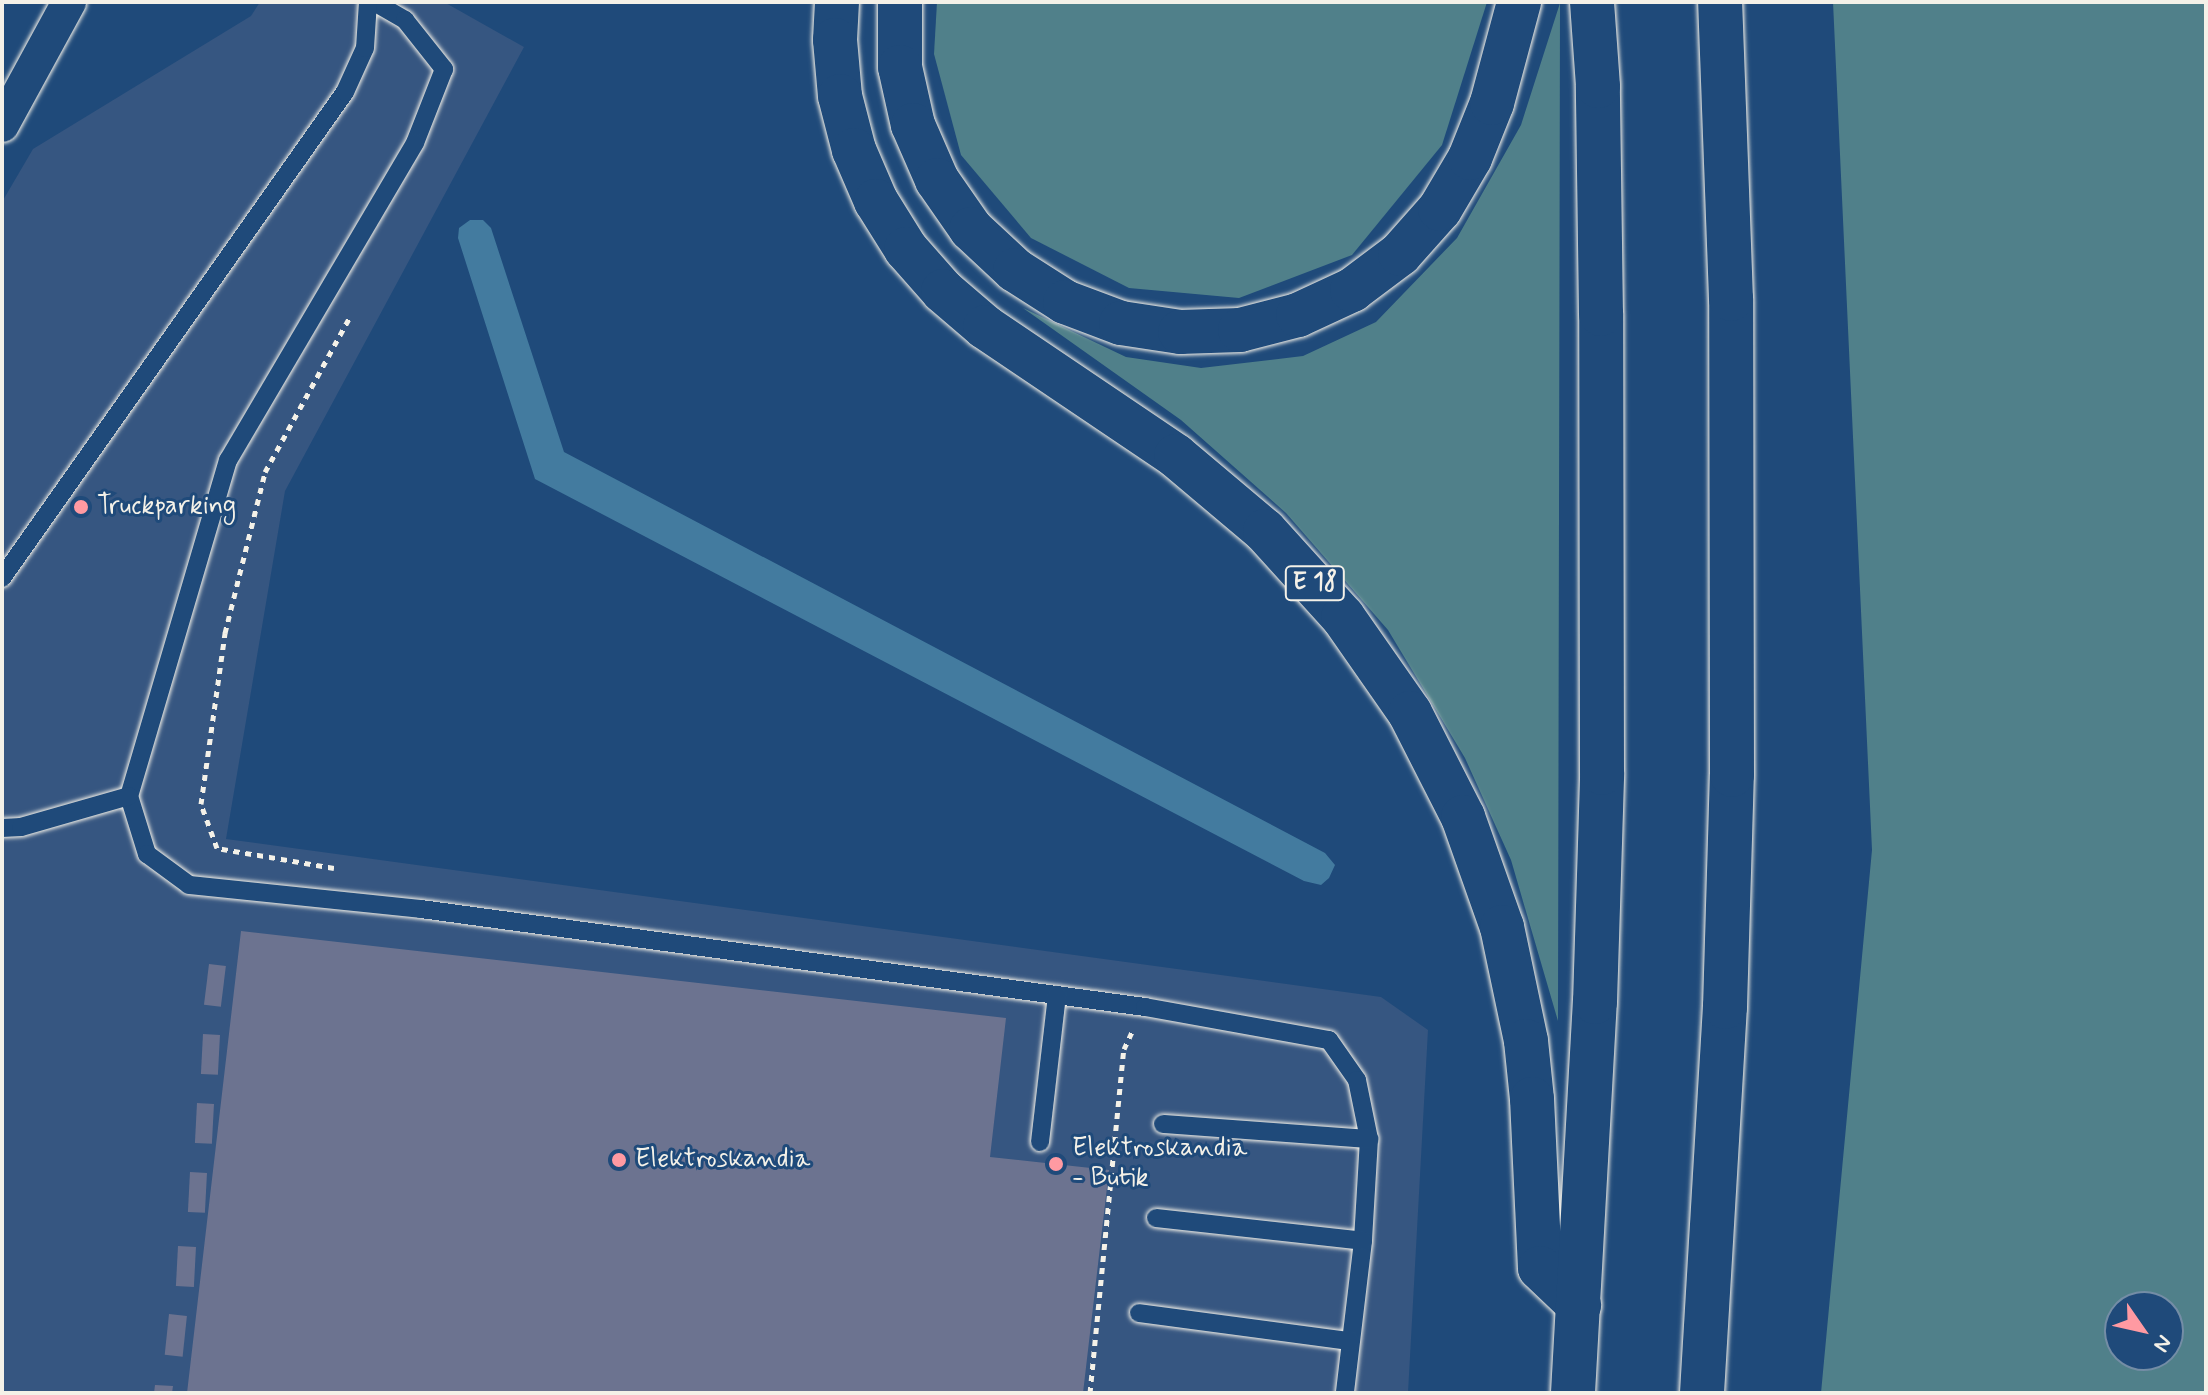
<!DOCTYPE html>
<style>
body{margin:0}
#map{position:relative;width:2208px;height:1395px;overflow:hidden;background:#1f4a7a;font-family:Mynerve,sans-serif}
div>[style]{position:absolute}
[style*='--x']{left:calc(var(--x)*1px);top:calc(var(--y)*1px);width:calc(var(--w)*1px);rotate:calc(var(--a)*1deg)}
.built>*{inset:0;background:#365681}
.green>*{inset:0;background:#50808a}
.water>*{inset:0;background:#437b9f}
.building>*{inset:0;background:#6c7390;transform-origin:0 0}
.path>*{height:5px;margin-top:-2.5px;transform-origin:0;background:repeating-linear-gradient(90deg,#f4f1e8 0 6px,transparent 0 12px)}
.roads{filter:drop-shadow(0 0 2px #f4f1e8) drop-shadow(0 0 2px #f4f1e8)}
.lane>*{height:18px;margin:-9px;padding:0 9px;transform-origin:9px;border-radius:9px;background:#1f4a7a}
.street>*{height:34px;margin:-17px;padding:0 17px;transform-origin:17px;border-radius:17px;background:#1f4a7a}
.highway>*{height:44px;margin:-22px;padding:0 22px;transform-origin:22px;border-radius:22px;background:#1f4a7a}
.dots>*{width:22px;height:22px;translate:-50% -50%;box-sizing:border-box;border:4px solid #1f4a7a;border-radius:50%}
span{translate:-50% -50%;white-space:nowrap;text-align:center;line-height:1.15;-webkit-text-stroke:6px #1f4a7a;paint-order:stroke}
.shield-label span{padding:2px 6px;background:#1f4a7a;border:2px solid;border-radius:6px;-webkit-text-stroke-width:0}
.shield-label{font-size:24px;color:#f4f1e8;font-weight:700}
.poi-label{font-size:26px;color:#f4f1e8}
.left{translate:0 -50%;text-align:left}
.frame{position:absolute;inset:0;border:4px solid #f4f1e8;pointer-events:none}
.north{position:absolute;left:2104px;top:1291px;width:80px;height:80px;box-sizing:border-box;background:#1f4a7a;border:2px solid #748da6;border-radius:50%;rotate:124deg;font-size:22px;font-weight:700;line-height:32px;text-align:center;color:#f4f1e8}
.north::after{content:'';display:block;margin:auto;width:28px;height:36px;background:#ff9aa2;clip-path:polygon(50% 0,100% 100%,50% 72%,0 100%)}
</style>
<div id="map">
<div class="built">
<i style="clip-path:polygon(260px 2px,444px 2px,524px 47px,285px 491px,226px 839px,1381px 997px,1428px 1030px,1408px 1393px,2px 1393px,2px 202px,33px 149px,251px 16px)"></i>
</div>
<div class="green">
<i style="clip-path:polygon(937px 2px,1487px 2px,1442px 145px,1352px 255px,1239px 298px,1129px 288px,1031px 238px,961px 155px,934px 54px)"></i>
<i style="clip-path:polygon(evenodd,1833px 2px,2206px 2px,2206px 1393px,1821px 1393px,1872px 850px,1833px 2px,2120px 1307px,2168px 1307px,2168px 1355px,2120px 1355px,2120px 1307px)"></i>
<i style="clip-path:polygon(1560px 3px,1558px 1021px,1511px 860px,1465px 758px,1388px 630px,1286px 513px,1181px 420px,1023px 308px,1126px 357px,1201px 368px,1303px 356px,1376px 322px,1457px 238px,1521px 125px)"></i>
</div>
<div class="water">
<i style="clip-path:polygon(470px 220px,483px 220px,491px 228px,564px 452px,1325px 853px,1335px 865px,1329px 878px,1321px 885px,1304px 881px,535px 479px,458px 238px,459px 228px)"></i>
</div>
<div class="building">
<i style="clip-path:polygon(241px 931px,1006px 1018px,990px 1157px,1109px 1170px,1083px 1393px,187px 1393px)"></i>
<i style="left:209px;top:964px;width:17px;height:41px;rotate:7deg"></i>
<i style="left:203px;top:1034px;width:17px;height:40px;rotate:3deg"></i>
<i style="left:197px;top:1103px;width:17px;height:40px;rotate:3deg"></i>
<i style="left:190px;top:1172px;width:17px;height:40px;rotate:3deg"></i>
<i style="left:178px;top:1246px;width:18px;height:40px;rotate:3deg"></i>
<i style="left:169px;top:1314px;width:18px;height:41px;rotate:6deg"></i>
<i style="clip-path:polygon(155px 1385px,173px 1386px,172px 1393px,154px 1393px)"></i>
</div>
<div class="path">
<i style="--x:334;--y:868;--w:119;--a:-170.3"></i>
<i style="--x:217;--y:848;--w:47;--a:-110"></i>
<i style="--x:201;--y:804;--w:173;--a:-82"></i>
<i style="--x:225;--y:633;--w:166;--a:-76"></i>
<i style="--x:265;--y:472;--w:177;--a:-61.3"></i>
<i style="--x:1090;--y:1393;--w:346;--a:-84.4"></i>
<i style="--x:1124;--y:1049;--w:19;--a:-65"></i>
</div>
<div class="roads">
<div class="lane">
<i style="--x:374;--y:2;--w:36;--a:30"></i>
<i style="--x:405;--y:20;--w:63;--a:51.5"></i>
<i style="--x:444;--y:69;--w:79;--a:111.4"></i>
<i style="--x:415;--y:143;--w:368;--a:120.5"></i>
<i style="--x:228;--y:460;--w:350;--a:106.4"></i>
<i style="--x:129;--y:796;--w:61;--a:72.8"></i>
<i style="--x:147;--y:854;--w:52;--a:36.4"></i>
<i style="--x:189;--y:885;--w:233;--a:5.9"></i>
<i style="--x:421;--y:909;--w:731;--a:7.71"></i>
<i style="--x:1145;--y:1007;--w:187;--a:10.2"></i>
<i style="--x:1329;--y:1040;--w:49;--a:55"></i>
<i style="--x:1357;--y:1080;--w:60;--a:78.5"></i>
<i style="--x:1369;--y:1139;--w:102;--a:93.4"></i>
<i style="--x:1363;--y:1241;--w:153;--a:96.8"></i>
<i style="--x:2;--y:578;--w:595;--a:-54.79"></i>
<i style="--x:345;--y:92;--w:48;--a:-65.6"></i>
<i style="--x:365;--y:48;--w:46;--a:-86.3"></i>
<i style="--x:2;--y:828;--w:19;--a:-3"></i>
<i style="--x:21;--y:827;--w:112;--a:-16"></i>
<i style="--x:1163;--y:1124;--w:207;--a:4.2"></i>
<i style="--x:1040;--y:1142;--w:148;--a:-83.4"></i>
<i style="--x:1156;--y:1218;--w:208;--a:6.3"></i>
<i style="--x:1139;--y:1313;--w:213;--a:7.6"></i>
</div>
<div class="street">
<i style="--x:2;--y:125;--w:140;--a:-61.4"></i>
</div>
<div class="highway">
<i style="--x:837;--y:2;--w:38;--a:93"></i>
<i style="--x:835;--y:40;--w:56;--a:84.9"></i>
<i style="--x:840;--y:96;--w:56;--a:75.5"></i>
<i style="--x:854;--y:150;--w:56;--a:66.7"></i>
<i style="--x:876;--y:201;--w:57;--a:58"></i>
<i style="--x:906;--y:249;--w:56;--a:48.6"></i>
<i style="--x:943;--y:291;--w:55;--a:40.6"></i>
<i style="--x:985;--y:327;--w:230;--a:34"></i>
<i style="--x:1176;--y:456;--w:116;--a:40.1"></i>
<i style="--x:1265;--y:531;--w:116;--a:47.8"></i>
<i style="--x:1343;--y:617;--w:117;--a:55.1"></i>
<i style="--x:1410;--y:713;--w:117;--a:63"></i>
<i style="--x:1463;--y:817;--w:117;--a:70.5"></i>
<i style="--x:1502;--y:927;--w:116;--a:78.1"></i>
<i style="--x:1526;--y:1041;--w:58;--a:84.1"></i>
<i style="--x:1532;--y:1099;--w:169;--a:87.3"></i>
<i style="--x:1540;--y:1268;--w:54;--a:43.5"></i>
<i style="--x:900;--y:2;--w:65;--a:90"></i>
<i style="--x:900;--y:67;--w:59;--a:77.4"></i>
<i style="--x:913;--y:125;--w:60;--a:66.4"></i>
<i style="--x:937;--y:180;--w:60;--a:55.2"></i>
<i style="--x:971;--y:229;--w:60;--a:43"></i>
<i style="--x:1015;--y:270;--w:59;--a:32.6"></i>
<i style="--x:1065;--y:302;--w:60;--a:20.6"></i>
<i style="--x:1121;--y:323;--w:60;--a:8.7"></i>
<i style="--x:1180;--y:332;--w:60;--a:-1.9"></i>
<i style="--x:1240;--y:330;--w:60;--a:-14.5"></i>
<i style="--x:1298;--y:315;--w:60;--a:-24.8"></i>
<i style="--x:1352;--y:290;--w:60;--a:-36.9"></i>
<i style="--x:1400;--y:254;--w:60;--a:-48.4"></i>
<i style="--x:1440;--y:209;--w:59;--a:-59.5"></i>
<i style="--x:1470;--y:158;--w:59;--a:-68.2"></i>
<i style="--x:1492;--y:103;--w:105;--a:-75"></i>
<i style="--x:1573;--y:1393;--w:392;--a:-86.8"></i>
<i style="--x:1595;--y:1002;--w:229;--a:-88.2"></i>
<i style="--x:1602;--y:773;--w:459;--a:-90.1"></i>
<i style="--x:1601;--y:314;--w:228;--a:-90.8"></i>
<i style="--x:1598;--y:86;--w:84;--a:-94.1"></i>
<i style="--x:1702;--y:1393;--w:387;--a:-86.6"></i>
<i style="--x:1725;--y:1007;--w:232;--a:-88.3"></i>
<i style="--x:1732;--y:775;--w:476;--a:-90.1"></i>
<i style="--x:1731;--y:299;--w:297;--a:-92.1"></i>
</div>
</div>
<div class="dots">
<i style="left:81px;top:507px;background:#ff9aa2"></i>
<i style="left:619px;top:1160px;background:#ff9aa2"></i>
<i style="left:1056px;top:1164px;background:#ff9aa2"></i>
</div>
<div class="shield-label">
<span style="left:1315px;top:583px">E 18</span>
</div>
<div class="poi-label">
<span class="left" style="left:97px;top:507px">Truckparking</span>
<span class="left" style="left:1072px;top:1164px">Elektroskandia<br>- Butik</span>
<span class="left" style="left:635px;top:1160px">Elektroskandia</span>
</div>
<div class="frame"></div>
<div class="north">N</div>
</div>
